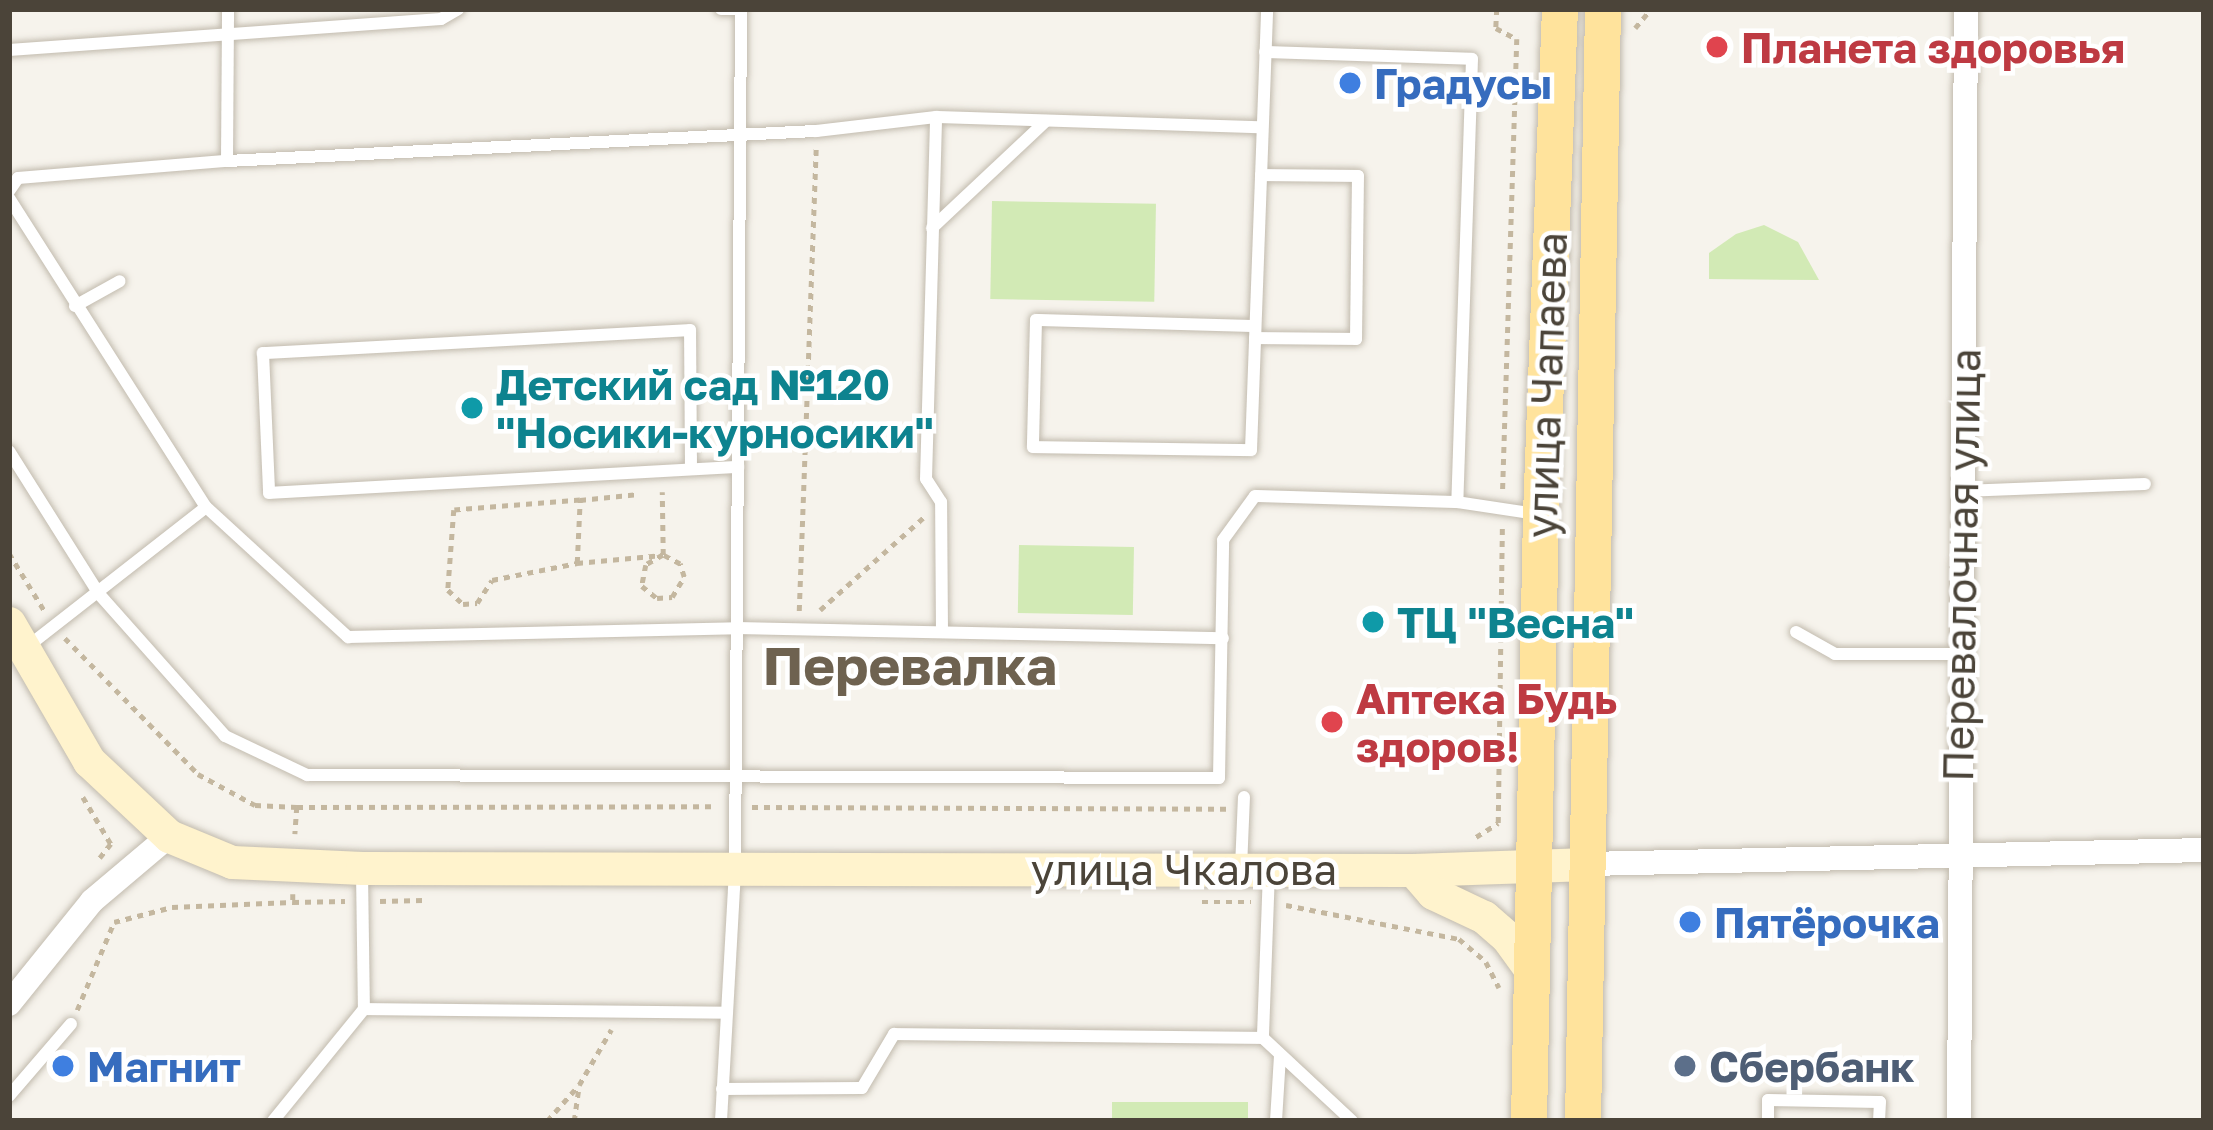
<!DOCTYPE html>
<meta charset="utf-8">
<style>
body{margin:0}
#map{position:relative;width:2213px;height:1130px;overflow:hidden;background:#f6f3ec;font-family:"Golos Text",sans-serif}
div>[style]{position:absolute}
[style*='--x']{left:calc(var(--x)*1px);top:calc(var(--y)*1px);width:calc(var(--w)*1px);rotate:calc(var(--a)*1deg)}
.green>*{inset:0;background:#d2eab5;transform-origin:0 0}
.path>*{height:4.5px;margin-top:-2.25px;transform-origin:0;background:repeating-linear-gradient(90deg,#c4b79f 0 6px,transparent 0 12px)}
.roads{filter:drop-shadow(0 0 3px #c2bbae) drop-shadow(0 0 3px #c2bbae)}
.service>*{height:12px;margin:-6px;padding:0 6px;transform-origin:6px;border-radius:6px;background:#fff}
.minor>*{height:24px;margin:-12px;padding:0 12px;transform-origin:12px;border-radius:12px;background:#fff}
.secondary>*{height:33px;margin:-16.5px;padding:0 16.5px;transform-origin:16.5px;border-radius:16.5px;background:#fff3cd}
.primary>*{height:36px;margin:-18px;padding:0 18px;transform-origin:18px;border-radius:18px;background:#ffe39c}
.dots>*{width:33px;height:33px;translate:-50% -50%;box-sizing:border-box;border:6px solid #fff;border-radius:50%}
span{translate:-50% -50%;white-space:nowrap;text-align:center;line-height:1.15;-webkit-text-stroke:9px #fff;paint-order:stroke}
.health-label{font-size:42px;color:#be3a42;font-weight:700}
.left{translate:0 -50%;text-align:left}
.shop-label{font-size:42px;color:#366cbe;font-weight:700}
.culture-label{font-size:42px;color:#0d838f;font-weight:700}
.street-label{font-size:42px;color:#4b4439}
.service-label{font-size:42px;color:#4e5e75;font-weight:700}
.district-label{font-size:54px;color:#6e6250;font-weight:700}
.frame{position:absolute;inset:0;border:12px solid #4b4439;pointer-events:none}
</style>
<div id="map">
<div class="green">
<i style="left:992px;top:201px;width:164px;height:98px;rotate:1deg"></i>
<i style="clip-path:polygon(1764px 225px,1798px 242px,1819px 280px,1709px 279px,1709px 253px,1736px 234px)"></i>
<i style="left:1019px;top:545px;width:115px;height:68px;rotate:1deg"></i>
<i style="left:1112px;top:1102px;width:136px;height:19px"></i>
</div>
<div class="path">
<i style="--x:49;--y:9;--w:61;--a:0"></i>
<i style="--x:1497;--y:9;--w:19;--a:93"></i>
<i style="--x:1496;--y:28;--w:24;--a:28"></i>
<i style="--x:1517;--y:39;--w:450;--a:91.8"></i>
<i style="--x:1635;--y:28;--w:25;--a:-50"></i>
<i style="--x:580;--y:500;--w:126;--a:175.5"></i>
<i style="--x:454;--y:510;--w:80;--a:94.3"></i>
<i style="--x:448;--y:590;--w:21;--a:43"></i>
<i style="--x:463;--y:604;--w:14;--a:-4"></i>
<i style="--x:477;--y:603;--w:27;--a:-57"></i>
<i style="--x:492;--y:580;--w:87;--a:-11.3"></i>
<i style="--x:577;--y:563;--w:86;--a:-5.3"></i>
<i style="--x:663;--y:555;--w:20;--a:150"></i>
<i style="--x:646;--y:565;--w:21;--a:101"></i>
<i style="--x:642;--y:586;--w:19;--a:39"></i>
<i style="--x:657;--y:598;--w:15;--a:-4"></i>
<i style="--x:672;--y:597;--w:23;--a:-59"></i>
<i style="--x:684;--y:577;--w:14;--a:-107"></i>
<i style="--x:680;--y:564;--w:19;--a:-152"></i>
<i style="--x:663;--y:555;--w:63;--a:-90.9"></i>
<i style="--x:580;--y:500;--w:59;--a:-5.8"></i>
<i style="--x:9;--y:553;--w:67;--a:58.4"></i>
<i style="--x:577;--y:563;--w:63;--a:-87.3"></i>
<i style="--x:820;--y:610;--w:140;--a:-41.8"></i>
<i style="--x:799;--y:611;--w:463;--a:-87.9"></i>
<i style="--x:65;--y:638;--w:190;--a:45.6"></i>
<i style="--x:198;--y:774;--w:65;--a:28.5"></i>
<i style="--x:255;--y:805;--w:42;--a:2.7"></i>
<i style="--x:297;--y:807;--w:27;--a:94"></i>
<i style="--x:83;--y:797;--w:55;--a:59.2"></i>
<i style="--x:111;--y:844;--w:18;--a:128"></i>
<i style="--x:297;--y:807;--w:420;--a:-0.1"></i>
<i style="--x:752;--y:807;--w:475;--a:0.2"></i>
<i style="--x:1476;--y:837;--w:26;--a:-32"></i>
<i style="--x:1498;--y:823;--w:298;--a:-89.2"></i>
<i style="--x:293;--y:894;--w:8;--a:90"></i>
<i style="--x:293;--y:902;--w:52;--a:-1.1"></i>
<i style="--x:380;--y:901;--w:43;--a:-1.3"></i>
<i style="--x:1202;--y:902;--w:49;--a:0"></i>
<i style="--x:1286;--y:905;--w:176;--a:11.1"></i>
<i style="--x:1459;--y:939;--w:35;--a:40"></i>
<i style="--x:1486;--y:962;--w:29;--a:63"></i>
<i style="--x:77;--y:1010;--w:95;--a:-67.2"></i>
<i style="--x:114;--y:922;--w:60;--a:-14.5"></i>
<i style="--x:172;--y:907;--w:121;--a:-2.4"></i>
<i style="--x:547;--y:1121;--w:48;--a:-48.4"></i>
<i style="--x:579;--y:1085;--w:64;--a:-59.8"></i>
<i style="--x:574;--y:1121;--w:36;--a:-82"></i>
</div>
<div class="roads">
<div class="service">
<i style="--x:9;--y:50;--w:433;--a:-4.1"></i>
<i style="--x:441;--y:19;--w:20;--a:-30"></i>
<i style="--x:1265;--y:52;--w:207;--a:1.9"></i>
<i style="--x:1472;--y:59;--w:443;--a:91.9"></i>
<i style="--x:1457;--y:502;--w:80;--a:8.6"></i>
<i style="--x:227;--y:161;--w:152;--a:-89.6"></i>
<i style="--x:9;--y:191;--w:16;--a:-55"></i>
<i style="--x:18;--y:178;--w:210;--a:-4.7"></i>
<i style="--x:227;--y:161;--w:590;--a:-2.92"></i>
<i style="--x:816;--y:131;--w:121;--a:-6.7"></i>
<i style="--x:9;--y:198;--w:366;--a:57.5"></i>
<i style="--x:206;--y:507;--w:193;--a:42.5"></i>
<i style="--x:348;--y:637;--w:389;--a:-1.3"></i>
<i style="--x:737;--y:628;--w:486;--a:1.2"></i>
<i style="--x:932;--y:228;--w:156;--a:-43.2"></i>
<i style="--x:75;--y:306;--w:51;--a:-29.1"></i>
<i style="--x:1255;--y:326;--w:219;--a:-178.4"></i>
<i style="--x:1036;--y:320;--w:127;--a:91.4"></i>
<i style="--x:1033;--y:447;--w:218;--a:0.8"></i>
<i style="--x:1251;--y:450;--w:441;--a:-87.9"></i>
<i style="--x:1255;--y:338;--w:101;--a:0.6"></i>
<i style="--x:1356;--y:339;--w:163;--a:-89.3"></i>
<i style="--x:1358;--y:176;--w:97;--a:-179.4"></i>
<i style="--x:9;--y:451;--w:169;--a:57.8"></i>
<i style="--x:99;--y:594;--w:190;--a:48.4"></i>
<i style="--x:225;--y:736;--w:91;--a:25.4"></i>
<i style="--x:307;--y:775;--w:912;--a:0.19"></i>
<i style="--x:1219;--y:778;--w:238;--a:-89"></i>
<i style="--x:1223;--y:540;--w:54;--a:-54"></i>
<i style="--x:1255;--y:496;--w:202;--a:1.7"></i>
<i style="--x:691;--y:468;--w:138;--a:-90.4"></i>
<i style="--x:690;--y:330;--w:428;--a:176.9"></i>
<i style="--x:263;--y:353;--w:140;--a:87.5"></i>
<i style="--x:269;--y:493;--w:470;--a:-3.2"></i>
<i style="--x:1962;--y:491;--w:183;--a:-2.2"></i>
<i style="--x:942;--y:632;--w:130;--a:-90.4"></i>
<i style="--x:941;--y:502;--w:27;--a:-123"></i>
<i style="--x:926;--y:479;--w:362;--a:-88.4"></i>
<i style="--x:936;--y:117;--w:325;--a:1.8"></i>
<i style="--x:1796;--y:632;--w:45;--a:29.4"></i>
<i style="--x:1835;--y:654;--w:125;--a:0"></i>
<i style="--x:27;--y:647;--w:227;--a:-38"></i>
<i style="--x:1241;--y:868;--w:71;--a:-87.6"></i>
<i style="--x:1269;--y:871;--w:167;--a:92.1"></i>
<i style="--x:1263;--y:1038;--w:122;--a:43"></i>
<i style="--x:362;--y:872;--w:137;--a:89.2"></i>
<i style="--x:364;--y:1009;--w:360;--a:0.6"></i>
<i style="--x:722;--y:1089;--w:140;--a:-0.4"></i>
<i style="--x:862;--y:1088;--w:63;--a:-59.3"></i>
<i style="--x:894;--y:1034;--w:369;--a:0.6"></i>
<i style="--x:9;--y:1096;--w:95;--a:-49.3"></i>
<i style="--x:273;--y:1121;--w:144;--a:-50.9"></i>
<i style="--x:721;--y:1121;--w:254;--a:-86.8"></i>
<i style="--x:735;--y:867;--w:858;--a:-89.6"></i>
<i style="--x:741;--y:9;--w:20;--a:180"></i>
<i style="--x:1276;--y:1121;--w:65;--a:-86.5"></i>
<i style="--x:1768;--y:1121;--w:21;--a:-90"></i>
<i style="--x:1768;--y:1100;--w:112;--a:1"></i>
<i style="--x:1880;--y:1102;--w:19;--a:93"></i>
</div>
<div class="minor">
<i style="--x:1588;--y:864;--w:616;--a:-1.3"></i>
<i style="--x:9;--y:1004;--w:132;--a:-51.1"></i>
<i style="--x:92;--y:901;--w:101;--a:-40.2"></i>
<i style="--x:1959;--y:1121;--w:1112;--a:-89.64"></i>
</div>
<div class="secondary">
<i style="--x:9;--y:623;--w:160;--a:59.9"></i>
<i style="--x:89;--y:761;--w:110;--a:43.2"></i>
<i style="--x:169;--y:836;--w:68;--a:22.4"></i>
<i style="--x:232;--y:862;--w:130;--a:2.6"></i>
<i style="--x:362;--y:868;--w:1051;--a:0.11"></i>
<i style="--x:1413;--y:870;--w:175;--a:-2"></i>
<i style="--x:1413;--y:870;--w:30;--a:49"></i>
<i style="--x:1433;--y:893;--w:56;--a:25.2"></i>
<i style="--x:1484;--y:917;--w:30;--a:41"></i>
<i style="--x:1507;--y:937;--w:44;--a:54.2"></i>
</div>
<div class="primary">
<i style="--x:1529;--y:1121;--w:607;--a:-88.87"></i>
<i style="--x:1541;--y:514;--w:505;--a:-87.85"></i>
<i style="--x:1583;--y:1121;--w:1112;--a:-88.97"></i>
</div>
</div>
<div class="dots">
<i style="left:1717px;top:47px;background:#e0444e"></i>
<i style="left:1350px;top:83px;background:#3f7fe0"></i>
<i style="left:472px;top:408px;background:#0f9aa8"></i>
<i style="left:1373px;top:622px;background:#0f9aa8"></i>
<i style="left:1332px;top:722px;background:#e0444e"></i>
<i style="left:1690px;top:922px;background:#3f7fe0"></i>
<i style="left:63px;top:1066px;background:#3f7fe0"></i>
<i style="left:1685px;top:1066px;background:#5c6f8a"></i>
</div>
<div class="health-label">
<span class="left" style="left:1741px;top:47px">Планета здоровья</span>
<span class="left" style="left:1356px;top:722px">Аптека Будь<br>здоров!</span>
</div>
<div class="shop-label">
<span class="left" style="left:1374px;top:83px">Градусы</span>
<span class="left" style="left:1714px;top:922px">Пятёрочка</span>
<span class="left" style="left:87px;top:1066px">Магнит</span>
</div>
<div class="culture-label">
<span class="left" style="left:496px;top:408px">Детский сад №120<br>"Носики-курносики"</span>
<span class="left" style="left:1397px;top:622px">ТЦ "Весна"</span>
</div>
<div class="street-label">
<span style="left:1546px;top:385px;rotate:-88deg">улица Чапаева</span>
<span style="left:1961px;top:565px;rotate:-89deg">Перевалочная улица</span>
<span style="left:1184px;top:869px">улица Чкалова</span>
</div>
<div class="service-label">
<span class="left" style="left:1709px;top:1066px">Сбербанк</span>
</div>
<div class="district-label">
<span style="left:910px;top:665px">Перевалка</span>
</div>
<div class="frame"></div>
</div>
